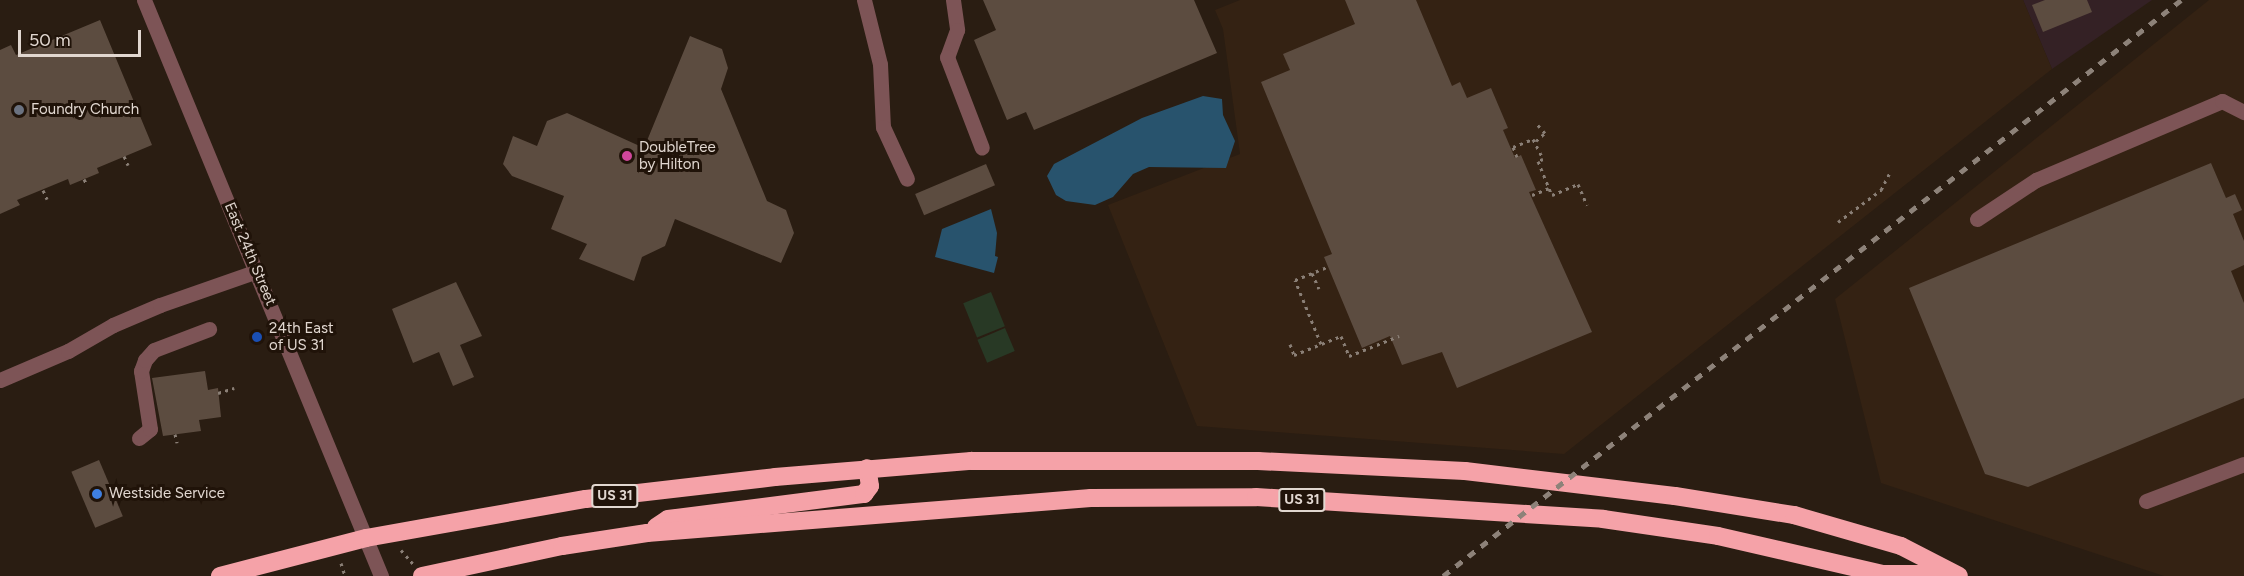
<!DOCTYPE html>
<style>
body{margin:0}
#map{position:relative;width:2244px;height:576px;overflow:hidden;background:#2a1d12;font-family:Figtree,sans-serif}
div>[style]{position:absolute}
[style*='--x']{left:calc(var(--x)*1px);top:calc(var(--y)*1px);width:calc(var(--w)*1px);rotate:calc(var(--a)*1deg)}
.commercial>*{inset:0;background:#342125}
.built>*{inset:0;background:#342213}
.green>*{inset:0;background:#283925;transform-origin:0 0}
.water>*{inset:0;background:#28536d}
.building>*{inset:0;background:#5c4c40;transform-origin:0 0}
.path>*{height:3px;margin-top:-1.5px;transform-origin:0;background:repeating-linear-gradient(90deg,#8a7f76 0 3px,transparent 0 7.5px)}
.minor>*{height:15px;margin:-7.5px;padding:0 7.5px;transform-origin:7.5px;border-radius:7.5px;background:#7d5456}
.highway>*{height:18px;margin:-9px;padding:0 9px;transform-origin:9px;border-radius:9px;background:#f5a2a8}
.rail>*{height:4.5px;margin-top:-2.25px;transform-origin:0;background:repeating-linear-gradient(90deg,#8d8279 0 8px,transparent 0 16px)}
.dots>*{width:16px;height:16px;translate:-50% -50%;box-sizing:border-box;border:3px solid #201309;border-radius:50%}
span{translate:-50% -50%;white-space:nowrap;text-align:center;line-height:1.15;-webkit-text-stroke:6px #201309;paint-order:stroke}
.shield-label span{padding:2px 4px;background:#201309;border:2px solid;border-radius:4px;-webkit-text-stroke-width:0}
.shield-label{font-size:14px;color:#e1d7d0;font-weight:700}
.poi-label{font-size:15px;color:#e1d7d0}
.left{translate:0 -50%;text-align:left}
.street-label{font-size:15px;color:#e1d7d0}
.scale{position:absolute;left:18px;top:30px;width:123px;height:27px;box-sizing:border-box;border:3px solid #e1d7d0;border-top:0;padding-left:8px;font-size:18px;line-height:21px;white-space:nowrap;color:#e1d7d0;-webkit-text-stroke:4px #201309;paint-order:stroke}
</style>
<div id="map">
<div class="commercial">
<i style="clip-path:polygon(2023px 0,2152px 0,2052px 69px)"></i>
</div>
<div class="built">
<i style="clip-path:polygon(1240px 0,2023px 0,2052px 69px,1564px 454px,1197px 426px,1108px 205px,1240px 154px,1223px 29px,1215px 10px)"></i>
<i style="clip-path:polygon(2209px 0,2244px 0,2244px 576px,2164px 576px,1881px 483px,1835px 299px)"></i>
</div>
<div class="green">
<i style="left:991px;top:292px;width:37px;height:30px;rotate:68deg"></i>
<i style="left:1005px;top:328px;width:25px;height:30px;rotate:67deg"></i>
</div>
<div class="water">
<i style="clip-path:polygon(1203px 96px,1222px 99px,1223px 115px,1235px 141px,1226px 168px,1149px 167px,1133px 174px,1113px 197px,1095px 205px,1066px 201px,1056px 195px,1047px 176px,1054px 164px,1142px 118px)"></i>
<i style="clip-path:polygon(991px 209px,997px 233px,995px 256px,998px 257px,994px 273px,935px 257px,942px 229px)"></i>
</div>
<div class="building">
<i style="clip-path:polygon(983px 0,1194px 0,1217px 53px,1034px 130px,1026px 112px,1007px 120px,974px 40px,996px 30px)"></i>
<i style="clip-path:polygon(1345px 0,1416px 0,1452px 86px,1460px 82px,1467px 98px,1491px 88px,1508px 128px,1503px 130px,1515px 158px,1521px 155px,1536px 190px,1529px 192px,1592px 332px,1457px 388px,1442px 352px,1402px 365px,1390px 336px,1362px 348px,1324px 257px,1332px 254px,1261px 82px,1290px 70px,1283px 54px,1355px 24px)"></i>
<i style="clip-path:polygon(2045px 0,2087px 0,2092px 12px,2043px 32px,2032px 5px)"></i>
<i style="clip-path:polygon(100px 20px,152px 145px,97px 168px,99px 173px,70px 185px,68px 179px,17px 200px,20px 205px,0 214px,0 50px,11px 45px,16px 55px)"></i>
<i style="clip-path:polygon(690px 36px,722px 49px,728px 68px,721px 89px,767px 201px,786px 210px,794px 233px,781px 263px,675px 219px,665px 246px,642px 257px,634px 281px,579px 259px,587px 244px,551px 229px,564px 196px,512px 176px,503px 164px,513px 136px,537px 146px,547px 121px,567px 113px,644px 148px)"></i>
<i style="clip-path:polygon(2211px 163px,2226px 198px,2235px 194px,2242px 210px,2233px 214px,2244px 241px,2244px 265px,2231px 271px,2244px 303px,2244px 398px,2028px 487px,1985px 474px,1909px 288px)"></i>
<i style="left:986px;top:164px;width:23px;height:77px;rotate:67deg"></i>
<i style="clip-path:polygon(456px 282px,482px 336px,460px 345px,474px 377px,453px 386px,439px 352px,413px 363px,392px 309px)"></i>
<i style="clip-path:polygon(205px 371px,208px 390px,218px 388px,221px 417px,199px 420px,201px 431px,163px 436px,152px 378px)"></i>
<i style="left:99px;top:460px;width:61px;height:30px;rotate:67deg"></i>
</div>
<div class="path">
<i style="--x:1536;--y:141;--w:12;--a:-42"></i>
<i style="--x:1545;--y:133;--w:13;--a:-132"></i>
<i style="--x:124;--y:156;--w:10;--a:66"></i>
<i style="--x:1517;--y:157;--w:11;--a:-112"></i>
<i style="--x:1513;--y:147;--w:22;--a:-22"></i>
<i style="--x:1533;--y:139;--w:22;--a:63"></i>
<i style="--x:1543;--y:159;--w:5;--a:158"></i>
<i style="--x:1538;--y:161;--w:37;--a:68"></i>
<i style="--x:1552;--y:195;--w:28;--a:-23"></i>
<i style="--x:1578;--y:184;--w:23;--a:67"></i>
<i style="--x:84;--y:179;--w:4;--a:63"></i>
<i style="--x:43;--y:190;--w:10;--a:66"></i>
<i style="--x:1532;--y:195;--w:18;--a:-22"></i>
<i style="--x:1838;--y:222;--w:54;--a:-36.7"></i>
<i style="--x:1881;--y:190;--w:22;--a:-63"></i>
<i style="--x:1312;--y:273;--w:17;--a:66"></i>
<i style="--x:1290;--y:344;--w:12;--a:70"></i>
<i style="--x:1294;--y:355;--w:51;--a:-22"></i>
<i style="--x:1341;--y:336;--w:22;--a:68"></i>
<i style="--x:1349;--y:356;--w:54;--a:-21.8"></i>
<i style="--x:1321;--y:344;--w:69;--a:-112.1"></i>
<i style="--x:1295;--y:280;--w:35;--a:-22"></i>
<i style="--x:218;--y:393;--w:17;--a:-17"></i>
<i style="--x:175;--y:434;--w:9;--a:77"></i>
<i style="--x:401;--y:550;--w:18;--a:49"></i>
<i style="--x:341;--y:563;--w:14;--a:73"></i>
</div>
<div class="minor">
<i style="--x:144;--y:0;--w:623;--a:67.63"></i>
<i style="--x:864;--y:0;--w:66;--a:76"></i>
<i style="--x:880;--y:64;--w:63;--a:87.3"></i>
<i style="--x:883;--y:127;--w:57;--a:65.2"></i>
<i style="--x:953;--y:0;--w:30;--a:82"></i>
<i style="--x:957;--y:30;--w:29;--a:110"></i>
<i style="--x:947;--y:57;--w:97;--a:69"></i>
<i style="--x:1977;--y:219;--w:71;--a:-33.5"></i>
<i style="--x:2036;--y:180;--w:202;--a:-23"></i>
<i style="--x:2222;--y:101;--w:25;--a:27"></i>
<i style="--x:0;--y:380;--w:74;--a:-23.1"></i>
<i style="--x:68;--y:351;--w:52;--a:-30"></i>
<i style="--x:113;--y:325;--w:51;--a:-23.1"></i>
<i style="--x:160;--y:305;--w:103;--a:-19.3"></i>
<i style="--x:139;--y:438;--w:14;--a:-39"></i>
<i style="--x:150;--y:429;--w:59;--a:-98.8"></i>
<i style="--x:141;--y:371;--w:12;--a:-70"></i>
<i style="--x:145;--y:360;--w:13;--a:-48"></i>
<i style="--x:154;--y:350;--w:59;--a:-20.9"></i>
<i style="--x:2146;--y:501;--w:105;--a:-20.7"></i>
</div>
<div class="highway">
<i style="--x:656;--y:527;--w:14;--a:-34"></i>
<i style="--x:668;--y:519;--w:198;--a:-7.3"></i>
<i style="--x:864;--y:494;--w:10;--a:-53"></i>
<i style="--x:870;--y:486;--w:18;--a:-99"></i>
<i style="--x:220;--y:576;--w:151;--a:-14.6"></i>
<i style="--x:366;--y:538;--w:223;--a:-10.1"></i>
<i style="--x:586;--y:499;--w:190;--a:-6.6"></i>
<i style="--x:775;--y:477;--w:197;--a:-4.7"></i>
<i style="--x:971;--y:461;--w:287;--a:0"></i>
<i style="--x:1258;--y:461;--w:207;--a:2.8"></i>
<i style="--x:1465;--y:471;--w:211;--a:6.8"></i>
<i style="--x:1675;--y:496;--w:121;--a:9.1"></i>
<i style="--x:1794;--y:515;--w:111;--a:16.2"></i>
<i style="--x:1901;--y:546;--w:65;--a:27.3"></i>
<i style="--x:422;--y:576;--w:143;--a:-12.1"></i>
<i style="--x:562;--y:546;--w:86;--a:-8.7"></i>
<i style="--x:647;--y:533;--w:445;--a:-4.5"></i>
<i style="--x:1091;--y:498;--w:165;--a:-0.3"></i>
<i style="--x:1256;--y:497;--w:348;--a:3.6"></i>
<i style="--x:1603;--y:519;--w:116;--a:8.4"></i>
<i style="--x:1718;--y:536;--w:168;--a:13"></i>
<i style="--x:1882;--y:574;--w:68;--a:0"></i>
</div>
<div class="rail">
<i style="--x:1443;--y:576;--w:936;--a:-37.97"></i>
</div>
<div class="dots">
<i style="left:19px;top:110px;background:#6b7280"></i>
<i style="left:627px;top:156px;background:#d1479c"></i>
<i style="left:257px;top:337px;background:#1a4fb4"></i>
<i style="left:97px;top:494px;background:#3f7fe0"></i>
</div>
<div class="shield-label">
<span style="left:615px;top:496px">US 31</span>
<span style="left:1302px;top:500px">US 31</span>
</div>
<div class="poi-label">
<span class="left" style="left:31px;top:110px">Foundry Church</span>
<span class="left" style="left:639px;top:156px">DoubleTree<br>by Hilton</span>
<span class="left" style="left:269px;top:337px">24th East<br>of US 31</span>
<span class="left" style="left:109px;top:494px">Westside Service</span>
</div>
<div class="street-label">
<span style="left:250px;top:254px;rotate:67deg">East 24th Street</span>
</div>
<div class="scale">50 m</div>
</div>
